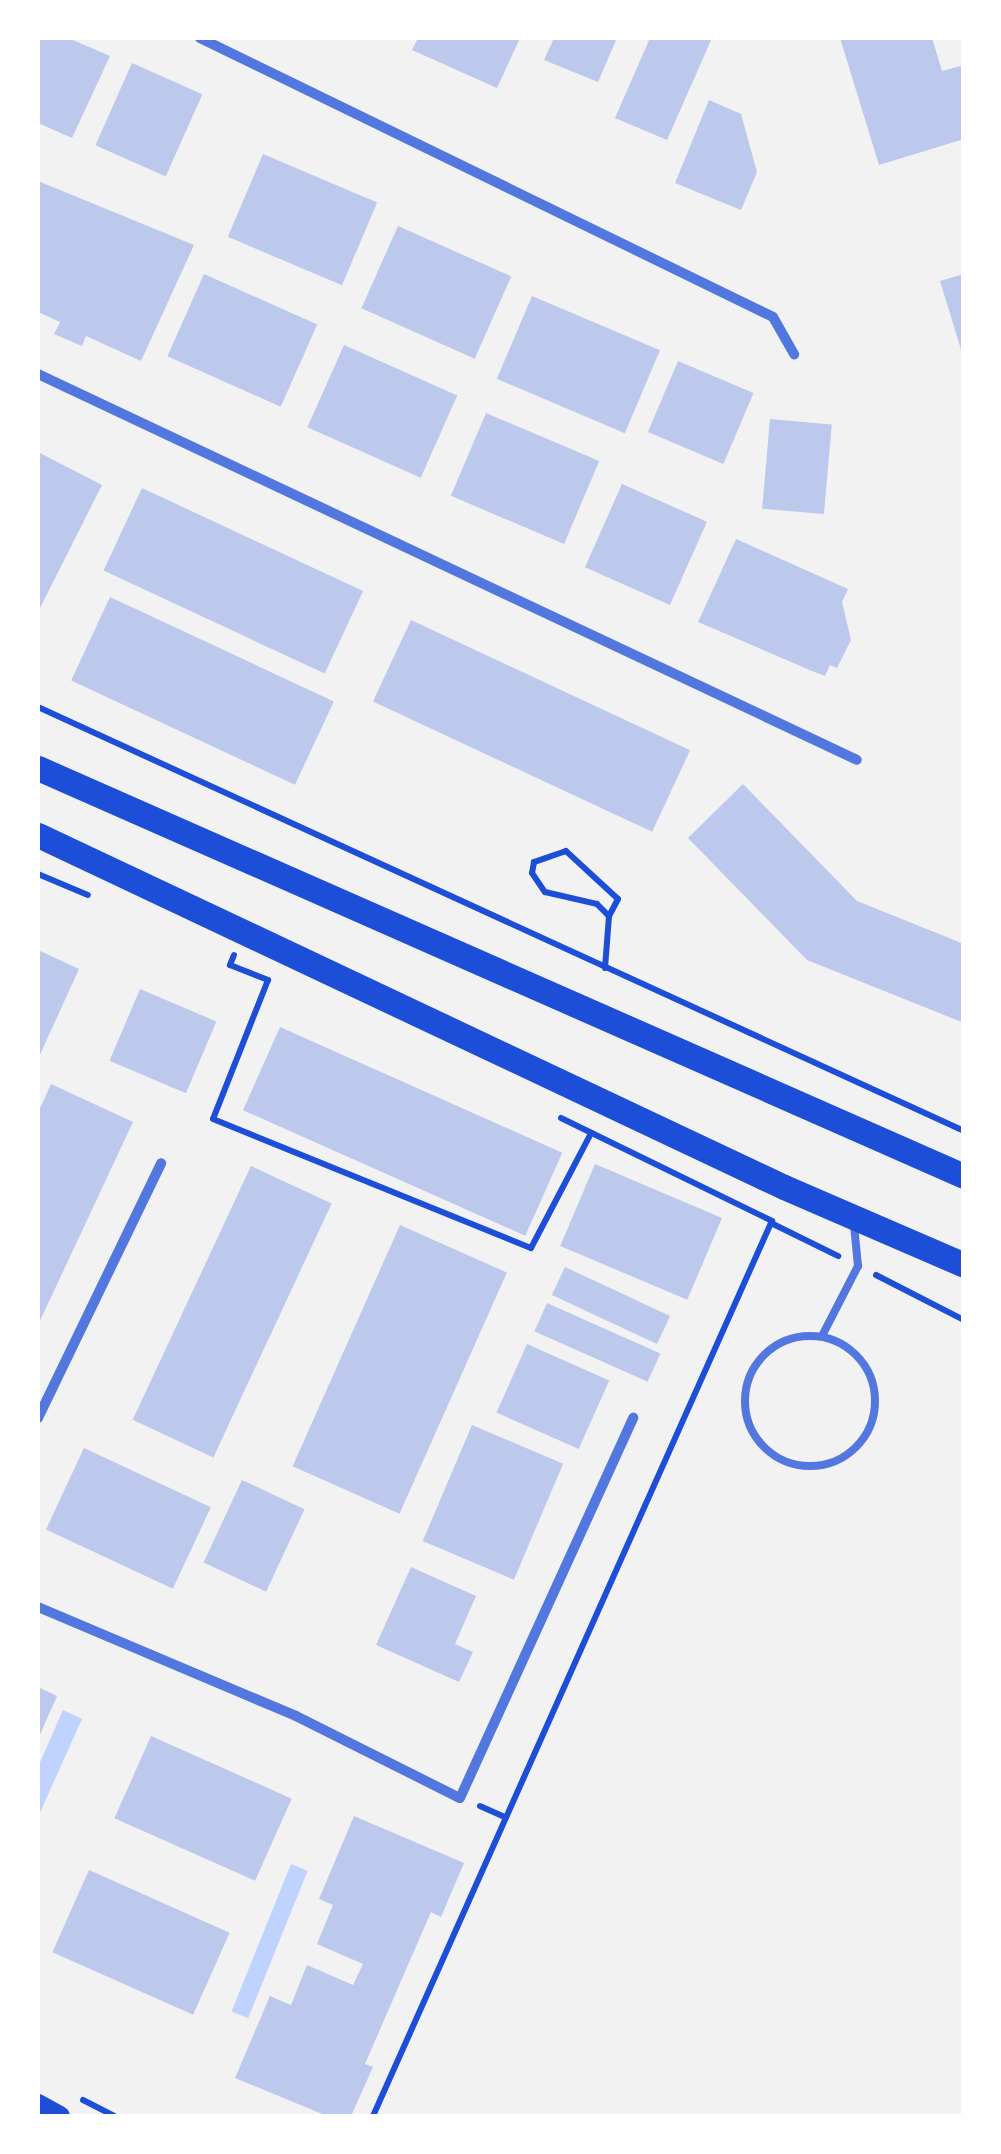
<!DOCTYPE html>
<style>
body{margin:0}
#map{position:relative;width:1001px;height:2154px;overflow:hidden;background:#f2f2f2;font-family:"Public Sans",sans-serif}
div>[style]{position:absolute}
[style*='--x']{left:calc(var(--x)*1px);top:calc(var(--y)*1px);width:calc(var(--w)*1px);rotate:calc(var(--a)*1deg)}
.water>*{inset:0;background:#bfd3fe;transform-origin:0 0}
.building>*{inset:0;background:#bdc9ec;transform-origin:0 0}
.path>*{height:6px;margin:-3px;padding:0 3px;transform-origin:3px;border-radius:3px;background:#1d4ed8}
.service>*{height:8px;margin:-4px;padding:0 4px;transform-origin:4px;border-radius:4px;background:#5277de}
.service>.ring{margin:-4px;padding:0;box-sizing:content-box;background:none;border:8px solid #5277de;border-radius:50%}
.minor>*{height:10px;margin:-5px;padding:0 5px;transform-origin:5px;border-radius:5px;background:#5277de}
.secondary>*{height:20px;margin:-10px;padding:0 10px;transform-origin:10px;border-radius:10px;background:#1d4ed8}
.primary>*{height:25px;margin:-12.5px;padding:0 12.5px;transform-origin:12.5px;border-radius:12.5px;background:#1d4ed8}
span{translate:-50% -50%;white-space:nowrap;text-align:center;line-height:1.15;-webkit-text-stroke:10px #fff;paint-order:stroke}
.frame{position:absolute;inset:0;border:40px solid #fff;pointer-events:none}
</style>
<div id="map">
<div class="water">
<i style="clip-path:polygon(63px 1710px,82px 1719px,38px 1817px,38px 1767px)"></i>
<i style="left:291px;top:1864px;width:18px;height:159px;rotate:22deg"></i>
</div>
<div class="building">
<i style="clip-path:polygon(38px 38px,68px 38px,110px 56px,72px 138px,38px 123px)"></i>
<i style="clip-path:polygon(418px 38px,520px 38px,497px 88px,412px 50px)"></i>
<i style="clip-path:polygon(554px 38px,617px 38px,598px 82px,544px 60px)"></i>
<i style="clip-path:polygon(650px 38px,712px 38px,667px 140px,615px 118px)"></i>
<i style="clip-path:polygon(840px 38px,932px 38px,942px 71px,964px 65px,964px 139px,879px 165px)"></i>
<i style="left:132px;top:63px;width:77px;height:90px;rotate:24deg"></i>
<i style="clip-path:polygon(709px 100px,741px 114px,757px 172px,741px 210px,675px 183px)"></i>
<i style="left:263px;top:154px;width:124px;height:90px;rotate:23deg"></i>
<i style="clip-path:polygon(38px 181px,194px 245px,141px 361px,86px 336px,82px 346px,54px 334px,60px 322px,38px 312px)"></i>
<i style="left:398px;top:226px;width:124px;height:90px;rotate:24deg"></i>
<i style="left:204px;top:274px;width:124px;height:90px;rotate:24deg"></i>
<i style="clip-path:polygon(964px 274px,964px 356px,963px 356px,940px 281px)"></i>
<i style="left:532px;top:296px;width:139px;height:90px;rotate:23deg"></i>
<i style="left:344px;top:345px;width:124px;height:90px;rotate:24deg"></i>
<i style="left:678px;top:361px;width:82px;height:77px;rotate:23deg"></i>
<i style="left:486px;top:413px;width:123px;height:90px;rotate:23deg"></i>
<i style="left:770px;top:419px;width:62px;height:90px;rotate:5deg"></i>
<i style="clip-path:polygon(38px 452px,102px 485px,38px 612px)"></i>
<i style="left:622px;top:484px;width:93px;height:91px;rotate:24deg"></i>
<i style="left:142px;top:488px;width:244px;height:91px;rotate:25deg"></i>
<i style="clip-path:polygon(736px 539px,848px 589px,842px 602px,851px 640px,837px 668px,830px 665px,825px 676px,812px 671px,698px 622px)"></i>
<i style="left:110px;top:597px;width:247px;height:92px;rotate:25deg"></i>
<i style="left:411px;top:620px;width:308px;height:90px;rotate:25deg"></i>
<i style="clip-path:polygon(743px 784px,857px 901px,964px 944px,964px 1023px,807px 960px,688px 838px)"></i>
<i style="clip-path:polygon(38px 950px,79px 969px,38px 1059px)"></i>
<i style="left:140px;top:989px;width:83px;height:78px;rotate:23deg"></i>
<i style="left:280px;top:1027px;width:309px;height:91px;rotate:24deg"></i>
<i style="clip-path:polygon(51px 1084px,133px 1122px,38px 1325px,38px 1113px)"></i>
<i style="left:595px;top:1164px;width:138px;height:89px;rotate:23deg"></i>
<i style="left:251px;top:1166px;width:89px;height:280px;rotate:25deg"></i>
<i style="left:400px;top:1225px;width:117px;height:264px;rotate:24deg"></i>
<i style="left:565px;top:1267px;width:116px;height:31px;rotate:25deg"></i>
<i style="left:547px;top:1303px;width:124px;height:31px;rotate:24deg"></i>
<i style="left:527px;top:1344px;width:90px;height:75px;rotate:24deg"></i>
<i style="left:472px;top:1425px;width:99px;height:126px;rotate:23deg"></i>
<i style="left:84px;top:1448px;width:140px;height:90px;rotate:25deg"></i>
<i style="left:242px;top:1480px;width:69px;height:91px;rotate:25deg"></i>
<i style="clip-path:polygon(411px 1567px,476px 1596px,455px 1644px,473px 1652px,459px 1682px,376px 1645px)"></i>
<i style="clip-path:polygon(38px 1687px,57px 1696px,38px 1739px)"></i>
<i style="left:151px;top:1736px;width:154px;height:90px;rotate:24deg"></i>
<i style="clip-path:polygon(354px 1816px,464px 1863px,441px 1917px,431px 1912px,365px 2064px,373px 2067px,351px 2116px,327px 2116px,235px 2078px,270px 1996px,291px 2005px,307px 1965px,353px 1985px,363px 1964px,317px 1944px,333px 1905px,319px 1899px)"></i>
<i style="left:89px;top:1870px;width:154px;height:90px;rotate:24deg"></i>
</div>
<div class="path">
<i style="--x:38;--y:707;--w:1018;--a:24.6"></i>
<i style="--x:38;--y:874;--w:54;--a:22.8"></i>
<i style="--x:234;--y:955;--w:11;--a:112"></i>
<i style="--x:230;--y:965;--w:41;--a:21.5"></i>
<i style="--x:268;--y:980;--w:149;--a:111.6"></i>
<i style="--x:213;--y:1119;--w:343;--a:22.1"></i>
<i style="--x:531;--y:1248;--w:130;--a:-62.4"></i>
<i style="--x:605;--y:968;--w:52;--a:-85.6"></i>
<i style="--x:609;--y:916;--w:19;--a:-62"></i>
<i style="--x:618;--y:899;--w:71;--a:-137.3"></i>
<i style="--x:566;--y:851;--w:34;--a:161"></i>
<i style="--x:534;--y:862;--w:11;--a:100"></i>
<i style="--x:532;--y:873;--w:23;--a:56"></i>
<i style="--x:545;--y:892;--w:53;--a:13"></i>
<i style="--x:597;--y:904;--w:17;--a:45"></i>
<i style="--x:561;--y:1118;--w:235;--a:26"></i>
<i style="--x:876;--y:1275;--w:99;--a:27.1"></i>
<i style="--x:480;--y:1806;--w:27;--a:24"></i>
<i style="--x:83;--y:2100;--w:35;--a:27"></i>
<i style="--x:373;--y:2116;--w:978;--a:-65.98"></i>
<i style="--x:771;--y:1223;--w:75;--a:26.2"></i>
</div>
<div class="service">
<i class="ring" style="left:745px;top:1336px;width:122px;height:122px"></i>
<i style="--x:822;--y:1336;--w:79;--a:-62.8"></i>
<i style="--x:858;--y:1266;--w:41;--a:-95.6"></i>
</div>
<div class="minor">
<i style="--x:200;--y:38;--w:637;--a:25.96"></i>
<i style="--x:773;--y:317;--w:43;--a:60.4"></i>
<i style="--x:38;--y:374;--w:905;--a:25.23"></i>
<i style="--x:38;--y:1418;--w:283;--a:-64.2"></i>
<i style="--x:38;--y:1607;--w:280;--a:22.9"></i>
<i style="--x:296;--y:1716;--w:183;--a:26.6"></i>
<i style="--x:460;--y:1798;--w:418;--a:-65.5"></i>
</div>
<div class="secondary">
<i style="--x:38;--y:2104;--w:25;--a:29"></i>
</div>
<div class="primary">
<i style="--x:38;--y:768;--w:1012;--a:23.78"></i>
<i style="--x:38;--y:835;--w:825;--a:25.26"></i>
<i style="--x:784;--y:1187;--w:196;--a:23.4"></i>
</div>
<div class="frame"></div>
</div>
